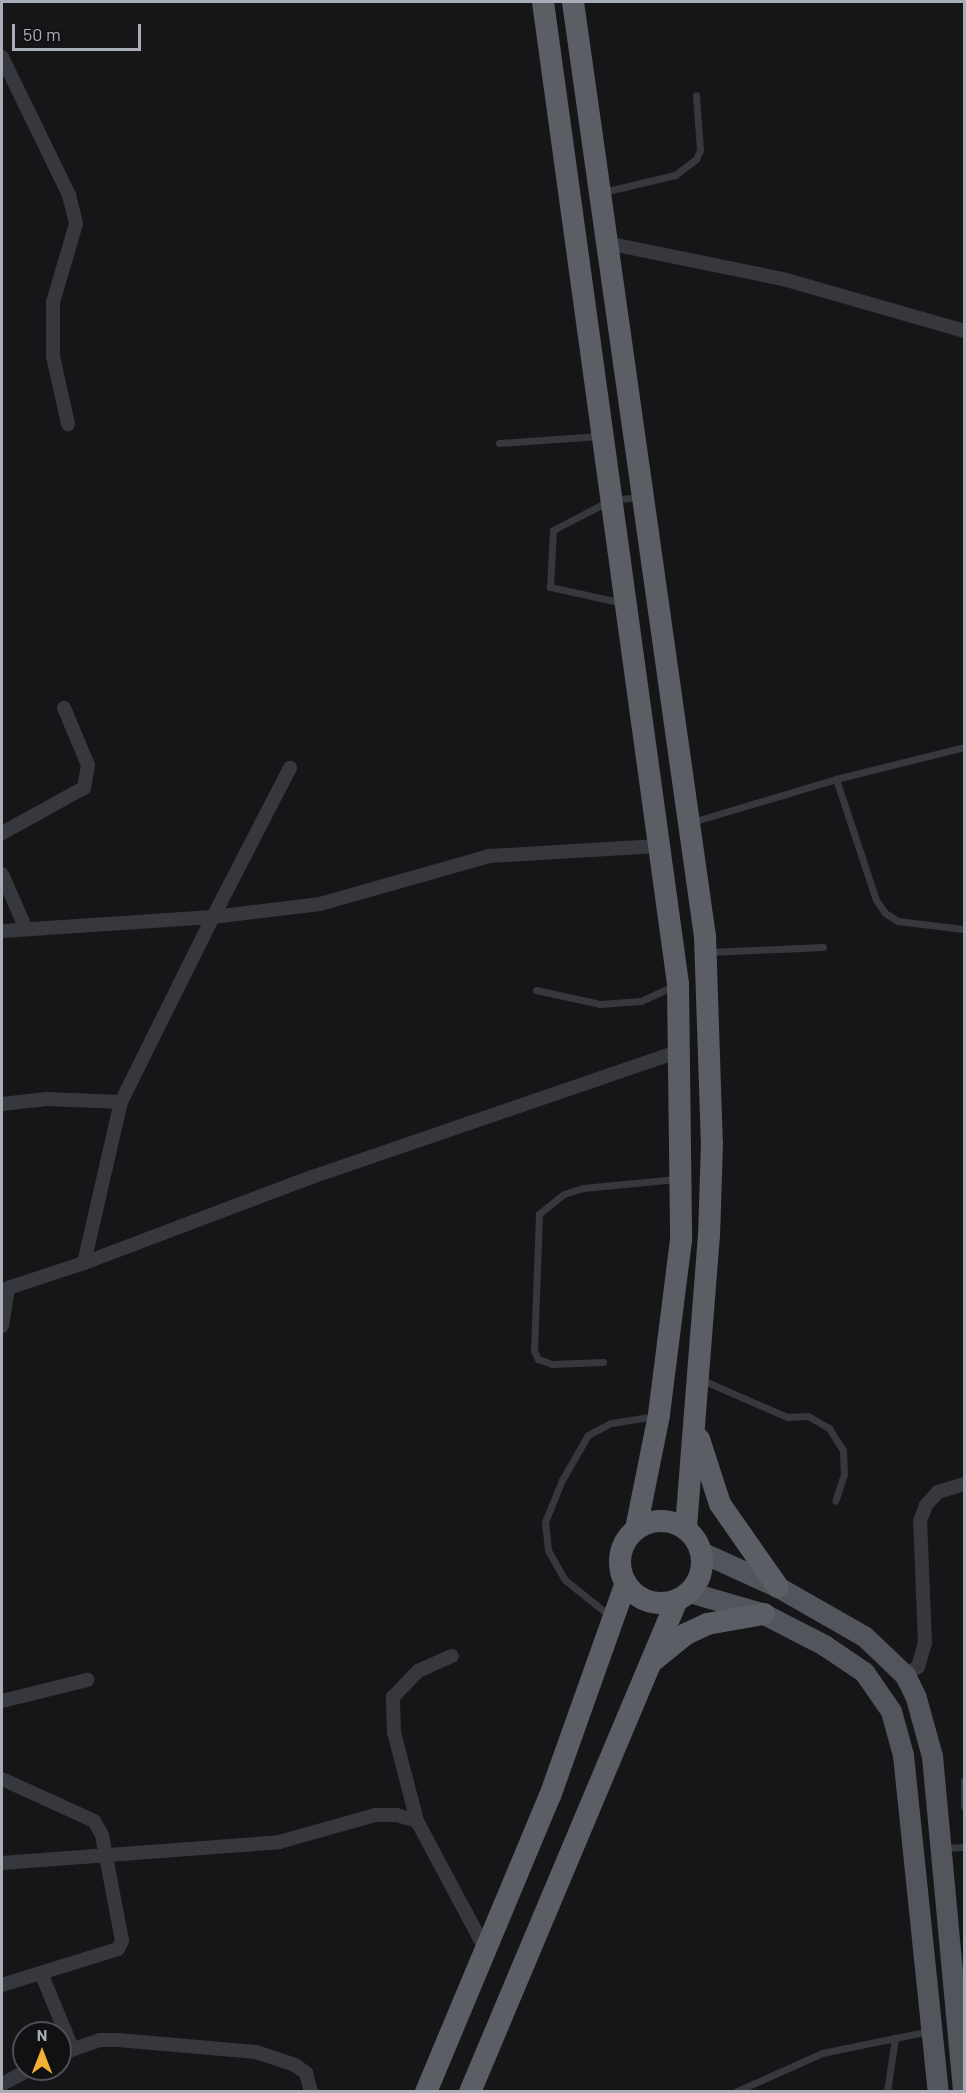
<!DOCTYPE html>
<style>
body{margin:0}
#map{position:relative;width:966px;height:2093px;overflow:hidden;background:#161618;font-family:Barlow,sans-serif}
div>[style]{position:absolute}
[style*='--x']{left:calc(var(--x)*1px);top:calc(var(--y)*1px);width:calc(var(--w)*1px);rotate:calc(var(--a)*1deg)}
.service>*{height:7px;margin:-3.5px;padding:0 3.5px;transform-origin:3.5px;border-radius:3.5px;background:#37383d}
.minor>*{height:14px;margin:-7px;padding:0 7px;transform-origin:7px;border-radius:7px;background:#37383d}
.primary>*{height:21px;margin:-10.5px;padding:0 10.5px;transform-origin:10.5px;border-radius:10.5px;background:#53555c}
.trunk>*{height:22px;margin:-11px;padding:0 11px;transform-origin:11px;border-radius:11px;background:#5b5e65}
.trunk>.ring{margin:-11px;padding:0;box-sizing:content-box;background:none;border:22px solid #5b5e65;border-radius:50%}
span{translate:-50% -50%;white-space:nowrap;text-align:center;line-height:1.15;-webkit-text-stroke:6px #111113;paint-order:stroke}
.frame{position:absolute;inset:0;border:3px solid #a8adb8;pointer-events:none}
.north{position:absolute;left:12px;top:2021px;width:60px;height:60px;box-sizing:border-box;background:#111113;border:2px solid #4d4f55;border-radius:50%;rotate:0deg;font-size:16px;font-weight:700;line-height:24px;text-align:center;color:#a8adb8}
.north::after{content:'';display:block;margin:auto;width:21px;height:27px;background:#f2b134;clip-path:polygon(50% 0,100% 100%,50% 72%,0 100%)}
.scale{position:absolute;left:12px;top:24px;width:129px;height:27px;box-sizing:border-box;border:3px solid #a8adb8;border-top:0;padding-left:8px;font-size:18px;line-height:21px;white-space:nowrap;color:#a8adb8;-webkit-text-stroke:4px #111113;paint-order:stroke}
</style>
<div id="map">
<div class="service">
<i style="--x:603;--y:192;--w:74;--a:-13.3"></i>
<i style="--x:675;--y:175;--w:26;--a:-37"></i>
<i style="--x:696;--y:159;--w:10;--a:-66"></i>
<i style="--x:700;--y:150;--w:55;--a:-94.2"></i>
<i style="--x:499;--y:443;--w:100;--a:-4"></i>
<i style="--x:623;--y:603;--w:75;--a:-167.6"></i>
<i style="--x:550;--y:587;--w:57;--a:-87"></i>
<i style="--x:553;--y:530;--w:65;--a:-27.3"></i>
<i style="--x:611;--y:500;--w:30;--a:-6"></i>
<i style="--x:836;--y:779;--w:127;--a:71.7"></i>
<i style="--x:876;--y:900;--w:16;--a:55"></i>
<i style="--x:885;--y:913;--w:15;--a:32"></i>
<i style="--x:898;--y:921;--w:65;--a:7"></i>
<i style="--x:692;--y:822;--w:150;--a:-16.6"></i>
<i style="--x:836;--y:779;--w:132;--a:-14"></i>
<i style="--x:709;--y:952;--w:114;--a:-2.5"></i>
<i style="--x:536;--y:990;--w:66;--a:12.3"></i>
<i style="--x:600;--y:1004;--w:41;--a:-4.2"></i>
<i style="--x:641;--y:1001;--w:35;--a:-25"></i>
<i style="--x:603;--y:1362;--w:51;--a:177.8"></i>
<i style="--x:552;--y:1364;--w:15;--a:-160"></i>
<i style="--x:538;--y:1359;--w:9;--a:-117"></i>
<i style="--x:534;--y:1351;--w:137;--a:-87.9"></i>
<i style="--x:539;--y:1214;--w:32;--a:-39"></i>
<i style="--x:564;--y:1194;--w:20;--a:-18"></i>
<i style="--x:583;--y:1188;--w:94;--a:-5.5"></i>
<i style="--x:702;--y:1380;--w:93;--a:23.5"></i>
<i style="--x:787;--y:1417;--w:21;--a:-3"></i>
<i style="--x:808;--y:1416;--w:24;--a:30"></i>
<i style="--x:829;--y:1428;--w:26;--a:58"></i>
<i style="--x:843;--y:1450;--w:24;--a:88"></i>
<i style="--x:844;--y:1474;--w:28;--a:108"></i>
<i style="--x:610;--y:1616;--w:58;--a:-141.3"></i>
<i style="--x:565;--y:1580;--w:34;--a:-120"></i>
<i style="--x:548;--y:1550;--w:28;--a:-96"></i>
<i style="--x:545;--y:1522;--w:45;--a:-68"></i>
<i style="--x:562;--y:1480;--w:52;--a:-60"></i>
<i style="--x:588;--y:1435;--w:26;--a:-28"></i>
<i style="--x:611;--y:1423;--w:45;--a:-9"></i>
<i style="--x:964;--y:1780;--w:26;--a:90"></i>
<i style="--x:944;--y:1848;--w:20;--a:-3"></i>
<i style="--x:735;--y:2092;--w:95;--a:-24.1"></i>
<i style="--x:822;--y:2053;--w:109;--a:-11.6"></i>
<i style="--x:887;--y:2092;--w:55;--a:-81.6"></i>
</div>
<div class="minor">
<i style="--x:2;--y:57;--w:153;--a:64.1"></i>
<i style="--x:69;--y:195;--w:30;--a:76"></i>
<i style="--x:76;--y:224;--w:81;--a:106.4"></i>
<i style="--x:53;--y:302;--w:54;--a:90"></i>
<i style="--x:53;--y:356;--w:70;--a:77.6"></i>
<i style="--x:607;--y:243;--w:180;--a:11.6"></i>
<i style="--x:783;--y:279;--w:188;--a:16"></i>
<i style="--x:2;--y:833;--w:94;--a:-28.8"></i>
<i style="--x:84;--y:788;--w:23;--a:-80"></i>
<i style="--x:88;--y:765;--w:62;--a:-112.8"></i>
<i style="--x:2;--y:874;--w:60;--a:66.4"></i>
<i style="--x:2;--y:931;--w:211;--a:-3.8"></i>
<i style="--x:213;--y:917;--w:168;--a:-62.7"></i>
<i style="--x:2;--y:1104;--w:45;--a:-6.3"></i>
<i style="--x:47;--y:1099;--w:74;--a:2.3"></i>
<i style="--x:84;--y:1263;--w:244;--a:-20.7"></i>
<i style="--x:312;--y:1177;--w:389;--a:-18.9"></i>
<i style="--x:2;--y:1326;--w:38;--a:-81"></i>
<i style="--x:8;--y:1288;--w:80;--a:-18.2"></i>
<i style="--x:84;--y:1263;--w:165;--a:-77.1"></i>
<i style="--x:121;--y:1102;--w:207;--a:-63.6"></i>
<i style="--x:213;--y:917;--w:108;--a:-6.9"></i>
<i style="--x:320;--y:904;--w:177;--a:-15.8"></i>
<i style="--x:490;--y:856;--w:168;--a:-3.4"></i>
<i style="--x:905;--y:1675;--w:15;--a:-32"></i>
<i style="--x:918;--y:1667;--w:25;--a:-74"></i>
<i style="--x:925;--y:1643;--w:122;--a:-92.3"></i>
<i style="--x:920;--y:1521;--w:17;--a:-69"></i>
<i style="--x:926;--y:1505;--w:18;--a:-47"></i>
<i style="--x:938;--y:1492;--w:27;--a:-17"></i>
<i style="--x:2;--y:1701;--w:88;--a:-13.9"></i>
<i style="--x:2;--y:1779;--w:101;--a:24.5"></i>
<i style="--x:94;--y:1821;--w:16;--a:60"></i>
<i style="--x:102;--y:1835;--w:108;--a:79.3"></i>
<i style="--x:122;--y:1941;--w:9;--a:117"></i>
<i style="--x:118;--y:1949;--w:121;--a:162.8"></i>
<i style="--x:417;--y:1821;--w:92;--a:-104.5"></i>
<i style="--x:394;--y:1732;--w:35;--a:-92"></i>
<i style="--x:393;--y:1697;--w:36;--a:-46"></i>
<i style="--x:418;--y:1671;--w:37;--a:-24"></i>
<i style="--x:2;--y:1863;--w:278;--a:-4.3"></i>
<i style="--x:279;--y:1842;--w:101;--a:-15.6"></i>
<i style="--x:376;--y:1815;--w:21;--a:0"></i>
<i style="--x:397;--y:1815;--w:21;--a:17"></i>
<i style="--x:417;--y:1821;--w:149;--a:61.9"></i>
<i style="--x:41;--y:1973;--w:81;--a:67.5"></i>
<i style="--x:60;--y:2054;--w:42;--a:-19.3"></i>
<i style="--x:100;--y:2040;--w:18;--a:0"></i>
<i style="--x:118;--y:2040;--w:139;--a:5"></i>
<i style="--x:256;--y:2052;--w:41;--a:18.4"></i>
<i style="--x:295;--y:2065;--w:14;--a:36"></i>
<i style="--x:306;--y:2073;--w:20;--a:75"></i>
<i style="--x:2;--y:2084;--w:32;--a:-28"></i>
</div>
<div class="primary">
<i style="--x:701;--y:1552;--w:85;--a:24.4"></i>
<i style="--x:778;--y:1587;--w:99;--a:29.7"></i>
<i style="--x:864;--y:1636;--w:57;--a:43.6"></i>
<i style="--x:905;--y:1675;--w:25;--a:64"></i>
<i style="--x:916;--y:1698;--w:60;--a:74.6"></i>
<i style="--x:932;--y:1756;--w:337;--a:84.7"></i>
<i style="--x:689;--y:1592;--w:78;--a:16.3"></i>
<i style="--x:764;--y:1614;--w:68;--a:27.3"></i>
<i style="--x:824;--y:1645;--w:48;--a:34"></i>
<i style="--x:864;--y:1672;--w:47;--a:55.3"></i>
<i style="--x:891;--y:1711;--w:46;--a:74.7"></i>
<i style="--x:903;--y:1755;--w:339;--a:84.1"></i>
</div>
<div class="trunk">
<i style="--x:543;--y:2;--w:991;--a:82.17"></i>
<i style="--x:678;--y:984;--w:256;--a:89.3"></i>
<i style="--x:681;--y:1240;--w:176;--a:97.2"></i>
<i style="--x:659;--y:1415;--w:116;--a:101.4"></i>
<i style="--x:573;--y:2;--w:943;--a:81.96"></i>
<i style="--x:705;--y:936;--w:206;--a:88.1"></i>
<i style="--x:712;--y:1142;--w:93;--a:91.8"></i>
<i style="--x:709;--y:1235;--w:295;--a:94.5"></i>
<i style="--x:699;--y:1439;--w:68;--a:72.1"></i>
<i style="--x:720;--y:1504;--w:101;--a:55.1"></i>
<i class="ring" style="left:620px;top:1521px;width:60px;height:60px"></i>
<i style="--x:654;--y:1660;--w:41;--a:-39.1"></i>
<i style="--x:686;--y:1634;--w:23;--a:-25"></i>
<i style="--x:707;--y:1624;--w:58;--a:-10"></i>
<i style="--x:426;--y:2092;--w:321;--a:-67.3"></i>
<i style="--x:550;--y:1796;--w:226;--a:-70.4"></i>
<i style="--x:470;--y:2092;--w:534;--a:-67.18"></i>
</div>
<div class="frame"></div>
<div class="north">N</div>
<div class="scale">50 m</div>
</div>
